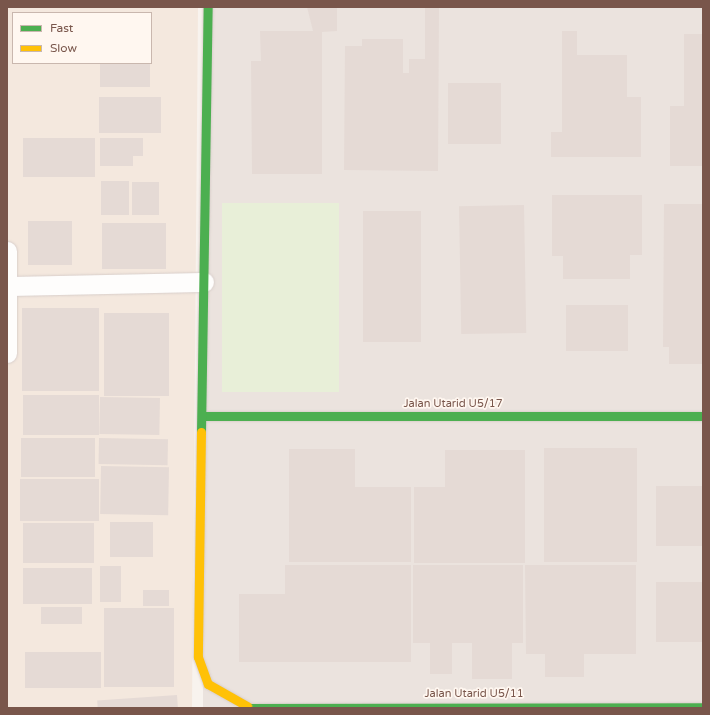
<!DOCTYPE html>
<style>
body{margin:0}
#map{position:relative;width:710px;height:715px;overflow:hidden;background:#f8f3ee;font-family:"Varela Round",sans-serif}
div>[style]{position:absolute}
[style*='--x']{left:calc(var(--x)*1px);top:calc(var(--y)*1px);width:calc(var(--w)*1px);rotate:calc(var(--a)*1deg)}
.residential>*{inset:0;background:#f4e8de}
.industrial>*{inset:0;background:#ebe3de;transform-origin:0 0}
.green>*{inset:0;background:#e8efd8;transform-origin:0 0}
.building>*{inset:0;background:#e5dad5;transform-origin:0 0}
.roads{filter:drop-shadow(0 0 1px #d8ceca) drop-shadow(0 0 1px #d8ceca)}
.street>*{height:19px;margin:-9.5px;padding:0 9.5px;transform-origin:9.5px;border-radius:9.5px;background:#fefdfc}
.fast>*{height:9px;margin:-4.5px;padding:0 4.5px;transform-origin:4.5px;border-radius:4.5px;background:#4caf50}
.slow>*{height:9px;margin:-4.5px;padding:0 4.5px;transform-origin:4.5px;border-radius:4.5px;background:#ffc107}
span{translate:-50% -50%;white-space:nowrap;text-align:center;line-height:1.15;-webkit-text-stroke:3.5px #fff7f0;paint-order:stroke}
.street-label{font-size:11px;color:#79564b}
.frame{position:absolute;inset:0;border:8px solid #79564b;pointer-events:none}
.legend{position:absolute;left:12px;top:12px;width:140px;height:52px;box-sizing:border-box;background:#fff7f0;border:1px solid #c9b7ae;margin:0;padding:5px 7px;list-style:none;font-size:12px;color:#79564b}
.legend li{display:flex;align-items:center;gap:8px;height:20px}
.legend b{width:20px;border:1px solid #c9b7ae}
</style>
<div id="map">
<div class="residential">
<i style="clip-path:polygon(evenodd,7px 7px,198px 7px,192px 708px,7px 708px,7px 7px,13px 13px,151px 13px,151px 63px,13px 63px,13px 13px)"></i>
</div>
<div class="industrial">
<i style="left:203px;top:7px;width:500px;height:701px"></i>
</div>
<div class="green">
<i style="left:222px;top:203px;width:117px;height:189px"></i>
</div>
<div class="building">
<i style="clip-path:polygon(307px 7px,337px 7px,337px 31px,322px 32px,322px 174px,252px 174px,251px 61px,261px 61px,260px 31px,313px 31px)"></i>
<i style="clip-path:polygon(425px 8px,439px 8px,438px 171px,344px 170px,345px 46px,362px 46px,362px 39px,403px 39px,403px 73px,409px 73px,409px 59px,425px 59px)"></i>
<i style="clip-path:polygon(562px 31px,577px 31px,577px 55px,627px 55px,627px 97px,641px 97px,641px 157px,551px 157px,551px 132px,562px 132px)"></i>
<i style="clip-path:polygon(684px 34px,703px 34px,703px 166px,670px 166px,670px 106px,684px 106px)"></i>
<i style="left:100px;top:63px;width:50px;height:24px"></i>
<i style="left:448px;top:83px;width:53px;height:61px"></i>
<i style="left:99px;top:97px;width:62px;height:36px"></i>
<i style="left:23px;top:138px;width:72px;height:39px"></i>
<i style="clip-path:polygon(100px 138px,143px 138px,143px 156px,133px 156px,133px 166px,100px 166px)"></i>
<i style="left:101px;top:181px;width:28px;height:34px"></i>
<i style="left:132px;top:182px;width:27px;height:33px"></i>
<i style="clip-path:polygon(552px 195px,642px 195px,642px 255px,630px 255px,630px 279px,563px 279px,563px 256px,552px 256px)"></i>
<i style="clip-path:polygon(664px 204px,703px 204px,703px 364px,669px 364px,669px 347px,663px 347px)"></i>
<i style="left:524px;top:205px;width:128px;height:65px;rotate:89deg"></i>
<i style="left:363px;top:211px;width:58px;height:131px"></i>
<i style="left:28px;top:221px;width:44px;height:44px"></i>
<i style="left:102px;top:223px;width:64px;height:46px"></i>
<i style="left:628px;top:305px;width:46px;height:62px;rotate:90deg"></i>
<i style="left:99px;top:308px;width:83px;height:77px;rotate:90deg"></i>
<i style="left:104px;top:313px;width:65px;height:83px"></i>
<i style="left:23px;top:395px;width:76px;height:40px"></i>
<i style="left:100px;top:397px;width:60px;height:37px;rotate:1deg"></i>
<i style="left:21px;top:438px;width:74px;height:39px"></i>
<i style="left:99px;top:438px;width:69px;height:26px;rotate:1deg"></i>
<i style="left:544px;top:448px;width:93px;height:114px"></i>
<i style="clip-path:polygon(289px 449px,355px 449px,355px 487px,411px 487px,411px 562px,289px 562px)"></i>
<i style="clip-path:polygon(445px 450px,525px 450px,525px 563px,414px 563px,414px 487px,445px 487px)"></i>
<i style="left:101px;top:466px;width:68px;height:48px;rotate:1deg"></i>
<i style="left:20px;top:479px;width:79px;height:42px"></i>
<i style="left:656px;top:486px;width:47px;height:60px"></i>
<i style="left:110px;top:522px;width:43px;height:35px"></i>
<i style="left:23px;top:523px;width:71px;height:40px"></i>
<i style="clip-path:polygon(285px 565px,411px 565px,411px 662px,239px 662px,239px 594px,285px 594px)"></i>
<i style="clip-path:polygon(413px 565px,523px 565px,523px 643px,512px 643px,512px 679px,472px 679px,472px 643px,452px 643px,452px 674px,430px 674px,430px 643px,413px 643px)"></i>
<i style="clip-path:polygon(525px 565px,636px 565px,636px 654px,584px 654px,584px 677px,545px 677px,545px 654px,526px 654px)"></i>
<i style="left:100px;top:566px;width:21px;height:36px"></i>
<i style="left:23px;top:568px;width:69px;height:36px"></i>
<i style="left:656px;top:582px;width:47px;height:60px"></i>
<i style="left:143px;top:590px;width:26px;height:16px"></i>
<i style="left:41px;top:607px;width:41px;height:17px"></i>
<i style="left:174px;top:608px;width:79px;height:70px;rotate:90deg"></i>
<i style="left:25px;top:652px;width:76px;height:36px"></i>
<i style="left:177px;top:695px;width:13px;height:80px;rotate:86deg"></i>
</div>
<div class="roads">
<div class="street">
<i style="--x:7;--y:251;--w:102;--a:90"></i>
<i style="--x:8;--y:286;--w:196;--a:-1.2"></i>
</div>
<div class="fast">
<i style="--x:203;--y:416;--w:500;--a:0"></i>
<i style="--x:201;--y:432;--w:425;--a:-89.1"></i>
<i style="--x:247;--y:708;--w:456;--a:-0.1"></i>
</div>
<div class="slow">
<i style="--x:201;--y:432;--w:225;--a:90.8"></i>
<i style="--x:198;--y:657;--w:29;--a:70"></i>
<i style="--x:208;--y:684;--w:45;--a:29.4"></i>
</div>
</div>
<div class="street-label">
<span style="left:453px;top:404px">Jalan Utarid U5/17</span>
<span style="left:474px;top:694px">Jalan Utarid U5/11</span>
</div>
<div class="frame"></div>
<ul class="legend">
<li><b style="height:5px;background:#4caf50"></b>Fast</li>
<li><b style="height:5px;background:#ffc107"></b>Slow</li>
</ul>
</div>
